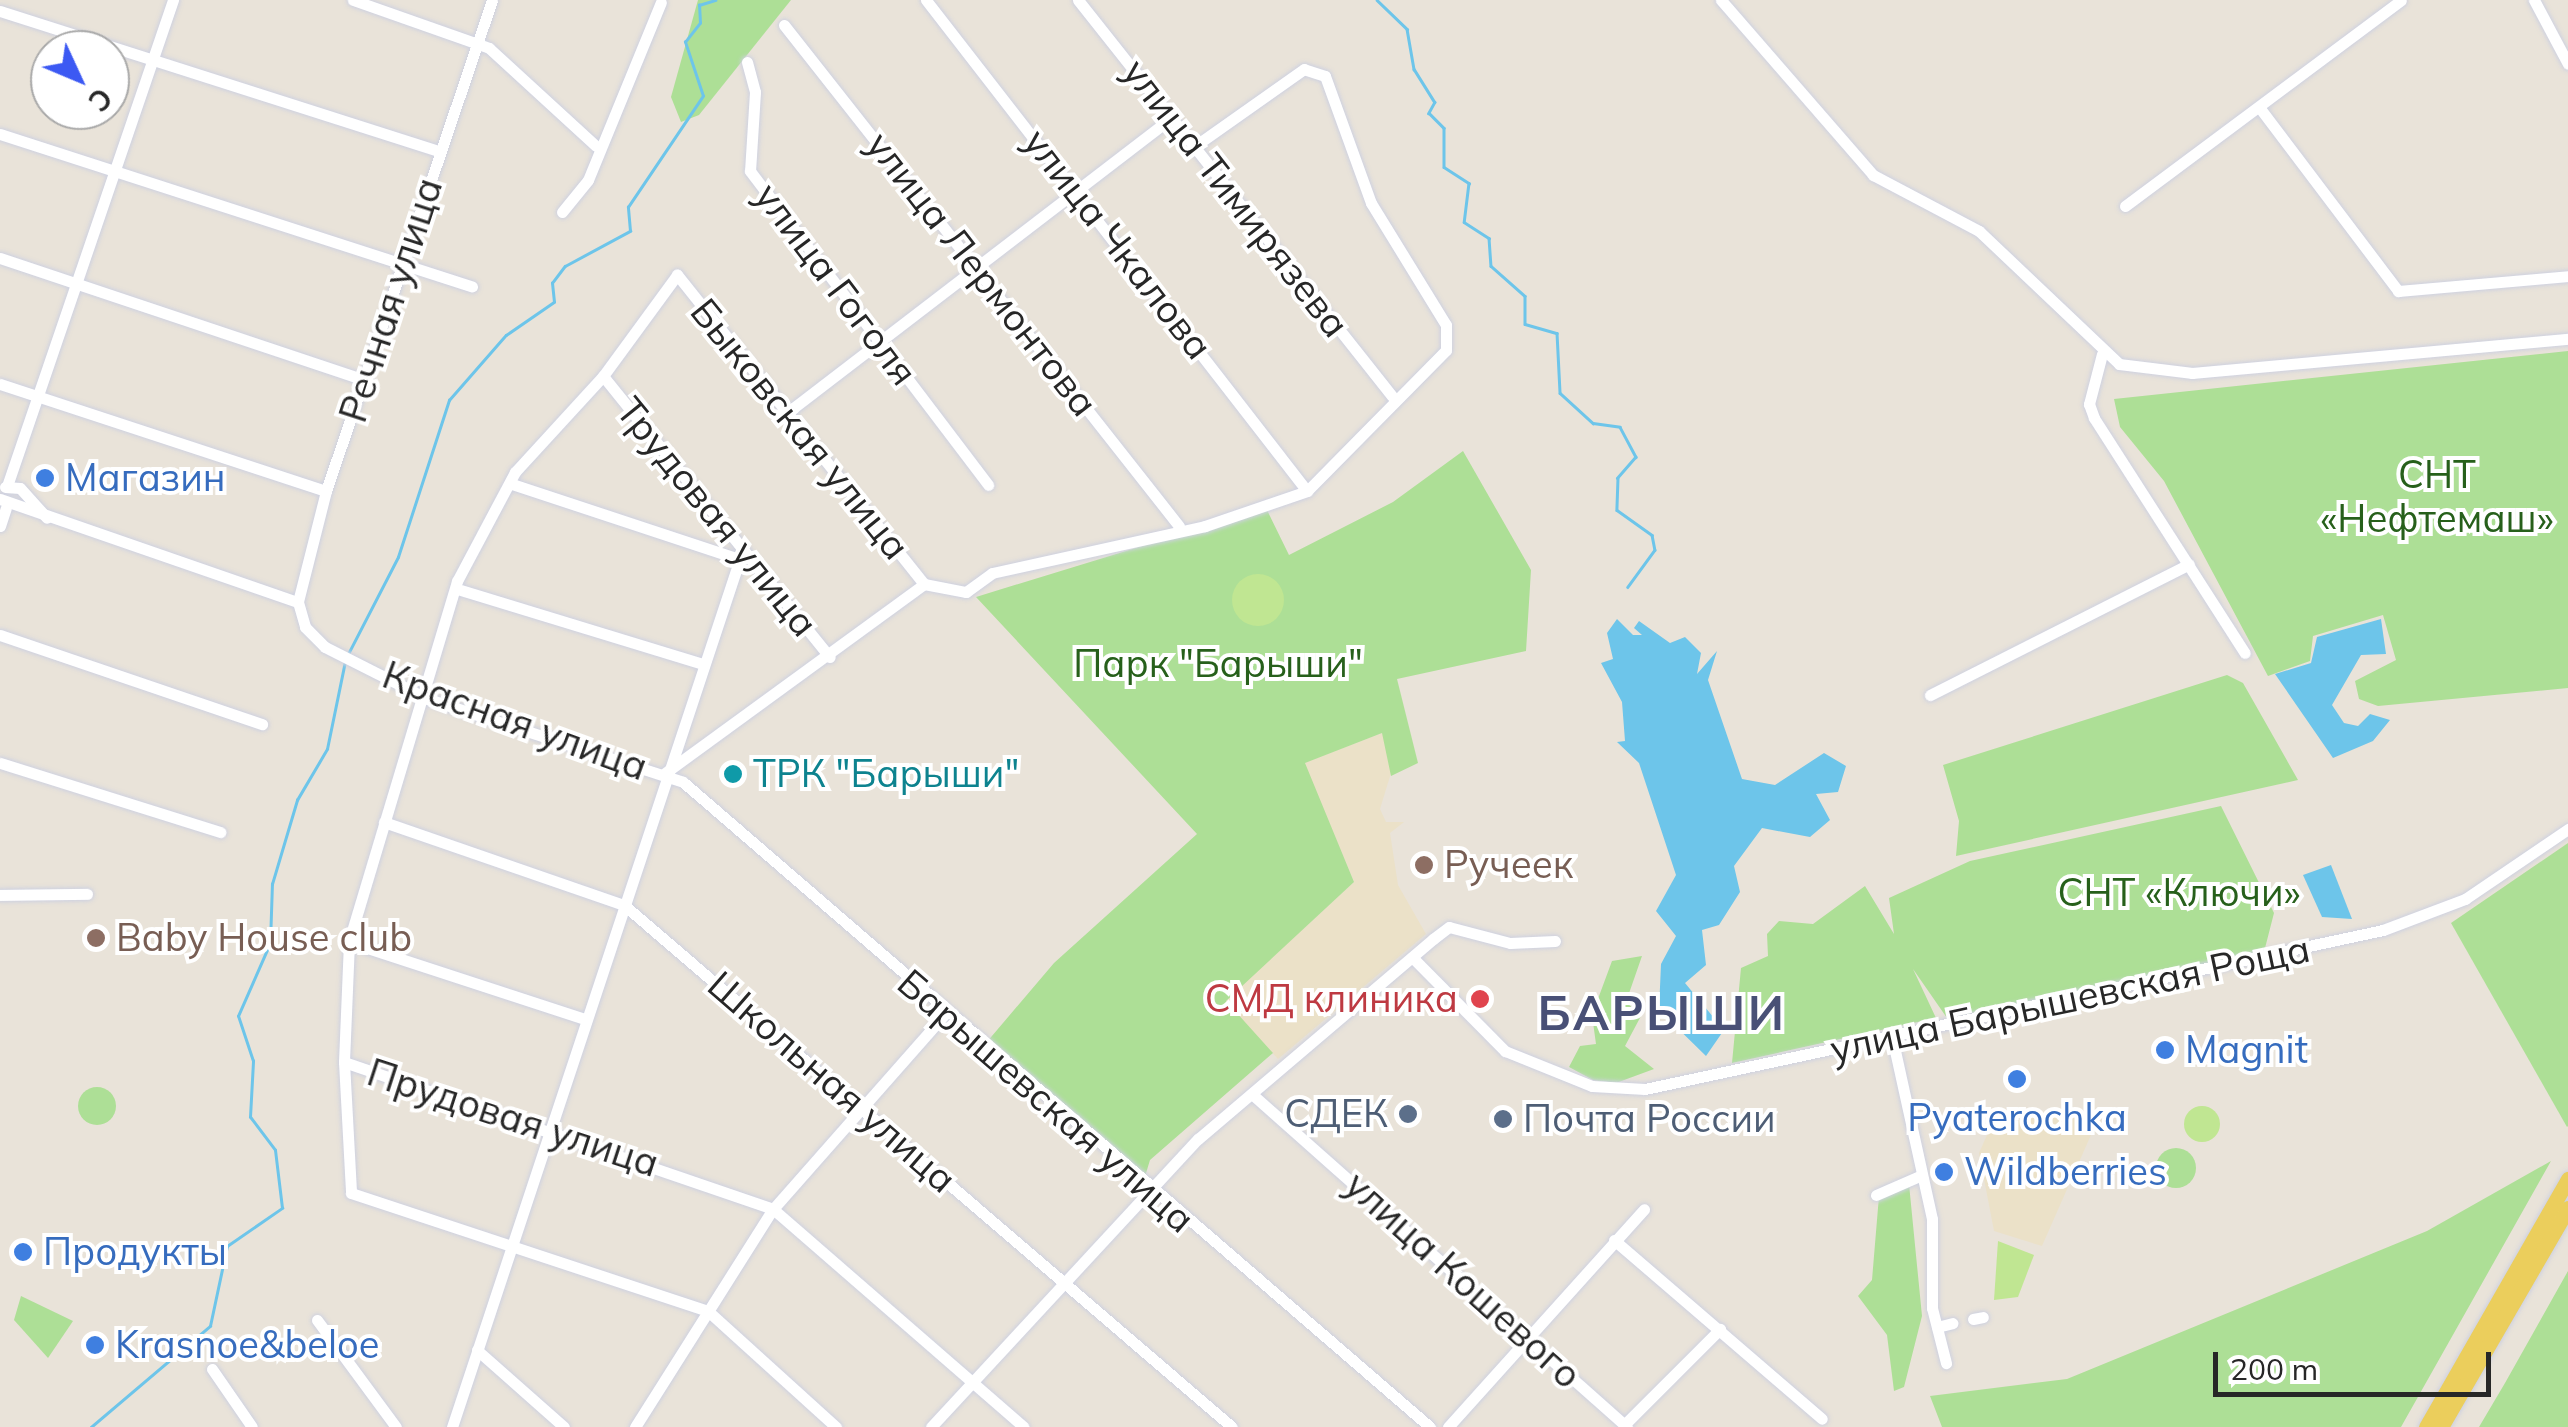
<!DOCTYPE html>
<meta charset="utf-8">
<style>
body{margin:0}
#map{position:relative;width:2568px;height:1427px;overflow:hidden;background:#e9e3d9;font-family:Mulish,sans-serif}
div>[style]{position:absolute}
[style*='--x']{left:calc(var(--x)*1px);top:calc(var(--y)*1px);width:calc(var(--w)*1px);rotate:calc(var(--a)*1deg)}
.education>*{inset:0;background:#ebe1c8}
.green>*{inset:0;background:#addf96}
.round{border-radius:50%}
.pitch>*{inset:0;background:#c0e692}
.water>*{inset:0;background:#6dc5ea}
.stream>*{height:2.5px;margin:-1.25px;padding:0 1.25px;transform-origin:1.25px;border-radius:1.25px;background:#6dc5ea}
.roads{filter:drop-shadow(0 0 2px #ced1e0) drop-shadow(0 0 2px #ced1e0)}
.minor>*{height:11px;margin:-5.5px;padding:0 5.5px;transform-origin:5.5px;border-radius:5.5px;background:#fff}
.major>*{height:15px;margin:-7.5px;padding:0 7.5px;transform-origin:7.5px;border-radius:7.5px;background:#ebce5c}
.dots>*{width:28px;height:28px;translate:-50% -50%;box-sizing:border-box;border:5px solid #fff;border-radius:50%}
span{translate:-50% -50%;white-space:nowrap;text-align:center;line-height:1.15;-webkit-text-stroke:8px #fff;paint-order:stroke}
.street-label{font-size:38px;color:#272727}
.park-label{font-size:38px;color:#27601b}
.shop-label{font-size:38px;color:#366cbe}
.left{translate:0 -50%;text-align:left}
.culture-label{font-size:38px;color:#0d838f}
.education-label{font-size:38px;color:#785e54}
.health-label{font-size:38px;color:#be3a42}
.right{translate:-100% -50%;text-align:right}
.service-label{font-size:38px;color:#4e5e75}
.district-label{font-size:48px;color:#495076;font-weight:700;letter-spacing:2.5px}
.north{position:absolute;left:30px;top:30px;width:100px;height:100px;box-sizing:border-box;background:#fff;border:2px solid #a9a9a9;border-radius:50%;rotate:134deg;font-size:28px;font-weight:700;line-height:40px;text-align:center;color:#272727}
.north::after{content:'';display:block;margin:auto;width:35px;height:45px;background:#3c59f3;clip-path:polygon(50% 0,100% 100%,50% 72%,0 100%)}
.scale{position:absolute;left:2213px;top:1352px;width:278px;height:45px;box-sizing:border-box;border:5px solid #272727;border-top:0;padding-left:12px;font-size:30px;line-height:35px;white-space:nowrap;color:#272727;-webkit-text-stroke:8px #fff;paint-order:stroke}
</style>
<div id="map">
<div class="education">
<i style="clip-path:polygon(1382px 733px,1395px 760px,1380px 809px,1386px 822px,1404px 822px,1390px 833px,1398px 885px,1426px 934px,1278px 1059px,1225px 1001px,1354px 882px,1304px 763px)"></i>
<i style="clip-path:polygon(2075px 1109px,2098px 1119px,2042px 1246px,1994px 1231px,1979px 1153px,1991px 1126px)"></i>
</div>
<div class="green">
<i style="clip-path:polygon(698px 0,791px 0,699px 115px,681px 122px,671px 97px)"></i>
<i style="clip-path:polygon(2568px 351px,2568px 688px,2378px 706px,2359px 699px,2355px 681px,2396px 660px,2383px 615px,2313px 636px,2310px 661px,2268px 676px,2164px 481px,2120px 427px,2114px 399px)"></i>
<i style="clip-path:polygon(1463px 451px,1531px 570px,1526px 651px,1397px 679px,1418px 763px,1391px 776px,1382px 733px,1305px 763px,1354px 882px,1226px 1001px,1273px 1053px,1150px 1160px,1143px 1183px,986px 1043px,1054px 963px,1197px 834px,976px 597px,1266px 508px,1289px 555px,1393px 502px)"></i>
<i style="clip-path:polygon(2227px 675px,2243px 683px,2298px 780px,1956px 856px,1959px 821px,1943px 765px)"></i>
<i style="clip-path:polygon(2221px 806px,2274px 913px,2264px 952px,1947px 1018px,1913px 969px,1936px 1018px,1732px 1063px,1741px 968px,1768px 956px,1767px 934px,1779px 921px,1813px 924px,1865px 886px,1894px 934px,1889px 898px,1970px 861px)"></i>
<i style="clip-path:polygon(2568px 843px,2568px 1126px,2567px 1127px,2451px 923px)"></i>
<i style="clip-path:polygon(1642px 956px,1626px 1002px,1641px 1016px,1625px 1046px,1654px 1069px,1616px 1083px,1593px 1080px,1569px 1067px,1580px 1046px,1596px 1044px,1592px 1015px,1612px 961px)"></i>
<i class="round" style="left:78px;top:1087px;width:38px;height:38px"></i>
<i class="round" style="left:2156px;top:1148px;width:40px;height:40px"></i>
<i style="clip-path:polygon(2551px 1161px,2401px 1427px,1942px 1427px,1930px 1396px,2067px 1379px,2427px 1231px)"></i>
<i style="clip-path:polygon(1909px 1184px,1922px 1316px,1904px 1387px,1894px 1391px,1887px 1335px,1858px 1296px,1872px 1280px,1879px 1196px)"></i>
<i style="clip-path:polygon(2568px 1271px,2568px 1427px,2479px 1427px,2505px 1383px)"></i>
<i style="clip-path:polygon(21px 1296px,73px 1321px,48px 1358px,14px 1320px)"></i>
</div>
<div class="pitch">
<i class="round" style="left:1232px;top:574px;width:52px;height:52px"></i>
<i class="round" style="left:2184px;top:1106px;width:36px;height:36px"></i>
<i style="clip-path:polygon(1998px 1241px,2034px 1255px,2018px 1297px,1994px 1300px)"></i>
</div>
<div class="water">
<i style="clip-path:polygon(1617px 619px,1633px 635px,1642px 635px,1634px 628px,1639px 621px,1670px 643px,1685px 637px,1701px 653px,1697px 674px,1717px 651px,1708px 680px,1742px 779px,1775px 785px,1824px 753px,1846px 766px,1838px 792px,1816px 794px,1830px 820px,1810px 837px,1762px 828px,1734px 866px,1740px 892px,1719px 925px,1702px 930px,1706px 965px,1685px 983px,1724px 1030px,1706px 1056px,1659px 1010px,1661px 964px,1676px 936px,1656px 911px,1676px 875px,1639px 763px,1617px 742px,1625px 741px,1622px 702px,1601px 663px,1613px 659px,1607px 633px)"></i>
<i style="clip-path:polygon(2381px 619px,2386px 654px,2361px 655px,2332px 705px,2344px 723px,2358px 726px,2370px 714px,2390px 720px,2373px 741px,2333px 758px,2275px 674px,2311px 663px,2317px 637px)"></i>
<i style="clip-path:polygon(2331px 865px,2352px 919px,2322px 917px,2303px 875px)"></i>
</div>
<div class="stream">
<i style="--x:1377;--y:0;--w:42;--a:44"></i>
<i style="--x:1407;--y:29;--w:41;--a:80.1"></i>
<i style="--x:1414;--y:69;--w:39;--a:58"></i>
<i style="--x:1435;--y:102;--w:13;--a:119"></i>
<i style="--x:1429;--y:113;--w:21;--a:45"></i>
<i style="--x:1444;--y:128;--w:39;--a:90"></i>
<i style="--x:1444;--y:167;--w:30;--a:33"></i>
<i style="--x:1469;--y:183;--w:39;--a:97"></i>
<i style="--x:1464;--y:222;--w:30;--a:33"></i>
<i style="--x:1489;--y:238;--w:28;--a:86"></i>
<i style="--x:1491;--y:266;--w:45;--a:41.4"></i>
<i style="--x:1525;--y:296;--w:28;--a:90"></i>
<i style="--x:1525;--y:324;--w:33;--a:16"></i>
<i style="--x:1557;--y:333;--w:60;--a:87.1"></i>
<i style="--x:1560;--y:393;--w:45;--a:42.3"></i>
<i style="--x:1593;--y:423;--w:27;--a:8"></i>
<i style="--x:1620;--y:427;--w:34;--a:62"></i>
<i style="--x:1636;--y:457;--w:28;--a:131"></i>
<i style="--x:1618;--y:478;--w:32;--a:92"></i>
<i style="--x:1617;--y:510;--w:43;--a:35.5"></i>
<i style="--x:1652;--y:535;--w:15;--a:79"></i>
<i style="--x:1655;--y:550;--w:46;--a:126.1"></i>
<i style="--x:348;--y:654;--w:109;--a:-62.7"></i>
<i style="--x:398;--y:557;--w:165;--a:-72"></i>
<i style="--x:449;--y:400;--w:86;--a:-48.8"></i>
<i style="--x:506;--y:335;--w:58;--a:-34.5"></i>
<i style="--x:554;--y:302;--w:19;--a:-96"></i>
<i style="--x:552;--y:283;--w:21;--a:-53"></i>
<i style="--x:565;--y:266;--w:74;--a:-28.3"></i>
<i style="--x:630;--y:231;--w:24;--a:-95"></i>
<i style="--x:628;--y:207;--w:134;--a:-56"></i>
<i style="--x:703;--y:96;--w:57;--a:-108.4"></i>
<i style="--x:685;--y:42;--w:24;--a:-52"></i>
<i style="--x:700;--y:23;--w:18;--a:-93"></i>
<i style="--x:699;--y:5;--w:17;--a:-17"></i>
<i style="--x:91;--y:1427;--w:156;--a:-40.3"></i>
<i style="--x:210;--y:1326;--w:82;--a:-78"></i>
<i style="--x:227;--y:1246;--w:67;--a:-34.6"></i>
<i style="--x:282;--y:1208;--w:58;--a:-96.9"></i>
<i style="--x:275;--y:1150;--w:41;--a:-127.1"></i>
<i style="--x:250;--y:1117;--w:56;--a:-86.9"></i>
<i style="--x:253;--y:1061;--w:47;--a:-108.4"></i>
<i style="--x:238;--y:1016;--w:80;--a:-66.3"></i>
<i style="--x:270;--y:943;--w:59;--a:-88.1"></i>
<i style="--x:272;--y:884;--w:88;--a:-73.4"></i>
<i style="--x:297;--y:800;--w:59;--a:-59.5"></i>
<i style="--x:327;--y:749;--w:90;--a:-78.4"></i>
</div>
<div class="roads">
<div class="minor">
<i style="--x:353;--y:0;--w:144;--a:19.4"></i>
<i style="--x:489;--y:48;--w:145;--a:42.5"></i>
<i style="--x:492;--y:0;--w:518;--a:108.68"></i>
<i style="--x:326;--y:491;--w:114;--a:104.2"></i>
<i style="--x:298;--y:602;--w:26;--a:74"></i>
<i style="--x:305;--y:627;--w:28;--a:45"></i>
<i style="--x:325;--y:647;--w:115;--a:26.8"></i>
<i style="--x:428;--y:699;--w:268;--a:18"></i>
<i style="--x:683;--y:782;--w:987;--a:40.81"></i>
<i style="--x:926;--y:0;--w:621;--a:52.19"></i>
<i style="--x:1078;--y:0;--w:505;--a:51.59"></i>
<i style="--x:1721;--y:0;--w:232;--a:49"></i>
<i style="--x:1873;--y:175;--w:120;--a:27.8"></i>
<i style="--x:1979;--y:231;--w:193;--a:43.5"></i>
<i style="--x:2119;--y:364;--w:74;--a:7"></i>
<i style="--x:2192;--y:373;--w:378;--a:-5.2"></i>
<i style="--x:2534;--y:0;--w:72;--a:62"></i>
<i style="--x:0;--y:11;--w:461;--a:17.7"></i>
<i style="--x:784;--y:25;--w:638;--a:51.75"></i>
<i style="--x:747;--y:62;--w:31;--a:75"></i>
<i style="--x:755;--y:92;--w:79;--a:93.6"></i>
<i style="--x:750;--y:171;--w:394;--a:52.8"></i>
<i style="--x:2259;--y:107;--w:231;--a:52.9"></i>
<i style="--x:2398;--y:291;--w:171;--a:-5"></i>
<i style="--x:0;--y:134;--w:496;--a:17.9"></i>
<i style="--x:2125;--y:206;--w:344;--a:-36.7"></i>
<i style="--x:562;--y:212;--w:41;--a:-50.9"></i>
<i style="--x:588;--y:180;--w:192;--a:-67.7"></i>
<i style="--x:0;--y:258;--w:387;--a:18.5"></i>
<i style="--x:2102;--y:354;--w:52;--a:104.6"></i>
<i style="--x:2089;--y:404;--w:15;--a:70"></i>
<i style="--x:2094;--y:418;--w:279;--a:57.3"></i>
<i style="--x:603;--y:376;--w:361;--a:51.1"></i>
<i style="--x:0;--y:384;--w:343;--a:18.2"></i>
<i style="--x:788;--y:412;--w:485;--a:-37.5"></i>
<i style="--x:512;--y:484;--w:239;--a:18.3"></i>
<i style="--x:7;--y:486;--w:514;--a:-71.14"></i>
<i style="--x:5;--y:487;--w:15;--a:4"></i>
<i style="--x:20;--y:488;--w:40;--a:48"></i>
<i style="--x:0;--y:499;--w:315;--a:19.1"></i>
<i style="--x:0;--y:526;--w:19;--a:-72"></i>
<i style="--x:924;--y:584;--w:396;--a:-128.6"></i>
<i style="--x:677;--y:275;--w:125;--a:126.2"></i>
<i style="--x:603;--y:376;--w:130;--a:132.5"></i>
<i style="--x:515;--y:472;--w:123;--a:118"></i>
<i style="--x:457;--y:581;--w:377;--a:106.7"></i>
<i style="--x:349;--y:942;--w:120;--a:92.4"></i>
<i style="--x:344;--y:1062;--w:453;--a:18.9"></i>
<i style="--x:773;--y:1209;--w:332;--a:41"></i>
<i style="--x:924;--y:584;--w:43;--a:10.8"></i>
<i style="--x:966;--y:592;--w:32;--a:-36"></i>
<i style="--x:992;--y:573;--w:218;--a:-12.4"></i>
<i style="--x:1205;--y:526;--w:108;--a:-18.9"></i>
<i style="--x:1307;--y:491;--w:198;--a:-45.4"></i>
<i style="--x:1446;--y:350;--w:25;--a:-90"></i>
<i style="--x:1446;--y:325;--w:143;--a:-121.6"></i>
<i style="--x:1371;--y:203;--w:135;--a:-109.9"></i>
<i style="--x:1325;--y:76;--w:22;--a:-162"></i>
<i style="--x:1304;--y:69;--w:133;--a:144.8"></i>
<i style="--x:461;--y:590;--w:250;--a:17"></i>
<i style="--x:0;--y:635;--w:277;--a:18.8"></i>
<i style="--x:1930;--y:695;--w:290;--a:-26.8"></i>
<i style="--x:0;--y:763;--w:231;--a:17.4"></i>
<i style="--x:665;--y:773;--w:321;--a:-36.1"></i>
<i style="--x:384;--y:822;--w:254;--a:19.1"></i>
<i style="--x:624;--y:905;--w:801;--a:40.65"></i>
<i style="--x:0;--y:895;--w:87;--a:-0.7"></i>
<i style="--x:349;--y:942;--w:248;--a:18.1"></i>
<i style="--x:1413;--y:958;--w:131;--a:45.3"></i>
<i style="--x:1505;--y:1051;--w:94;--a:21.9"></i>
<i style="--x:1592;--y:1086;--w:53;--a:3.2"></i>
<i style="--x:1645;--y:1089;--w:755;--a:-12.16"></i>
<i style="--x:2383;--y:930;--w:88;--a:-20.7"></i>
<i style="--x:2465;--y:899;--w:125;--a:-34.2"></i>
<i style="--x:1892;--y:1037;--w:186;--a:77.6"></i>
<i style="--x:1932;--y:1219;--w:89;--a:90"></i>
<i style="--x:1932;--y:1308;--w:57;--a:75.7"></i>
<i style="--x:344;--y:1062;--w:131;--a:86.9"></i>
<i style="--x:351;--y:1193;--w:376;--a:18.3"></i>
<i style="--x:708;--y:1311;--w:173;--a:42.2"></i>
<i style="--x:1253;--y:1095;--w:500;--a:41.6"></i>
<i style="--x:1876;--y:1195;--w:50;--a:-23.5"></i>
<i style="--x:1614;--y:1240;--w:274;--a:40.7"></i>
<i style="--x:1973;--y:1319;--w:10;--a:-11"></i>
<i style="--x:317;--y:1320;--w:133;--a:53.6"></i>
<i style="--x:1937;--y:1327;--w:16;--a:-14"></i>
<i style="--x:477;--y:1350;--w:116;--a:41.5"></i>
<i style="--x:212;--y:1369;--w:70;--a:55.4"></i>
<i style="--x:1624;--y:1425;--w:136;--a:-45"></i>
<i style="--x:452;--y:1427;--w:925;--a:-71.66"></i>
<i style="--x:635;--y:1427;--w:258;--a:-57.7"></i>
<i style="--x:773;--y:1209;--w:260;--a:-48.6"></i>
<i style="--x:931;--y:1427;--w:393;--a:-47.2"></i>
<i style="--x:1198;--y:1139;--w:309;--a:-40.4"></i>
<i style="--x:1433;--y:939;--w:20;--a:-37"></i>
<i style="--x:1449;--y:927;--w:63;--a:14.7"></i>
<i style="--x:1510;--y:943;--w:45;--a:-2.5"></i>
<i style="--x:1448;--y:1427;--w:293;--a:-48"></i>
</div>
<div class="major">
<i style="--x:2426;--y:1427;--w:286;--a:-60.2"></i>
<i style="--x:2441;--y:1427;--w:253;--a:-59.9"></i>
</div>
</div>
<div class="dots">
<i style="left:45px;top:478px;background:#3f7fe0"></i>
<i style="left:733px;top:774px;background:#0f9aa8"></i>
<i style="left:1424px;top:865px;background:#8d6e63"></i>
<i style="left:96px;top:938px;background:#8d6e63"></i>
<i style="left:1480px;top:999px;background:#e0444e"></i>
<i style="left:2165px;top:1050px;background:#3f7fe0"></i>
<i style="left:2017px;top:1079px;background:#3f7fe0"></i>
<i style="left:1408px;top:1114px;background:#5c6f8a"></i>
<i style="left:1503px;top:1119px;background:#5c6f8a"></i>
<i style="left:1944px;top:1172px;background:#3f7fe0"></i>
<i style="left:23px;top:1252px;background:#3f7fe0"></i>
<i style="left:95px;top:1345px;background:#3f7fe0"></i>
</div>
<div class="street-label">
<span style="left:1236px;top:198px;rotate:52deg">улица Тимирязева</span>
<span style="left:1118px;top:244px;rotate:52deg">улица Чкалова</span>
<span style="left:982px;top:274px;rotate:52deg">улица Лермонтова</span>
<span style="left:836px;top:284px;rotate:53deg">улица Гоголя</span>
<span style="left:391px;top:300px;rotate:-72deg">Речная улица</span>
<span style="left:800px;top:429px;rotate:51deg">Быковская улица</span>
<span style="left:717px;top:517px;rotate:51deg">Трудовая улица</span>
<span style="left:515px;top:721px;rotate:20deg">Красная улица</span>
<span style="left:2070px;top:999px;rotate:-12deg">улица Барышевская Роща</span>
<span style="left:832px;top:1082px;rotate:41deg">Школьная улица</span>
<span style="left:1046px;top:1101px;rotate:41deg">Барышевская улица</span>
<span style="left:513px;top:1118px;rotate:18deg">Прудовая улица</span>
<span style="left:1463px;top:1280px;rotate:42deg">улица Кошевого</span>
</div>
<div class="park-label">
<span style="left:2437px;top:497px">СНТ<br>«Нефтемаш»</span>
<span style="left:1218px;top:664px">Парк "Барыши"</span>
<span style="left:2179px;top:893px">СНТ «Ключи»</span>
</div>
<div class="shop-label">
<span class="left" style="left:65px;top:478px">Магазин</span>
<span class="left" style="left:2185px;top:1050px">Magnit</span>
<span style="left:2017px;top:1118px">Pyaterochka</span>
<span class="left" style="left:1964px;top:1172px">Wildberries</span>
<span class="left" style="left:43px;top:1252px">Продукты</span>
<span class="left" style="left:115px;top:1345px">Krasnoe&amp;beloe</span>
</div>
<div class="culture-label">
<span class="left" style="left:753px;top:774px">ТРК "Барыши"</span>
</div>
<div class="education-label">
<span class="left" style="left:1444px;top:865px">Ручеек</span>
<span class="left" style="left:116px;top:938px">Baby House club</span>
</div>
<div class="health-label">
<span class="right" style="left:1458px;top:999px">СМД клиника</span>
</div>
<div class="service-label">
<span class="right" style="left:1388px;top:1114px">СДЕК</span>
<span class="left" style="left:1523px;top:1119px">Почта России</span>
</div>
<div class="district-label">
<span style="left:1662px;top:1013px">БАРЫШИ</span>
</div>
<div class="north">С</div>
<div class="scale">200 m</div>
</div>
